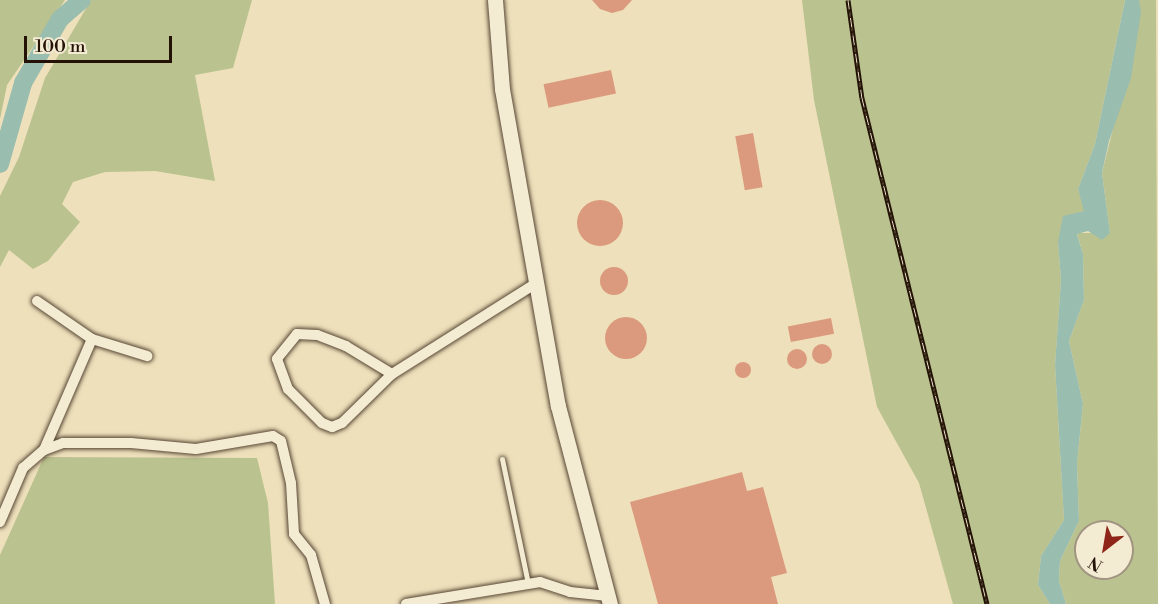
<!DOCTYPE html>
<style>
body{margin:0}
#map{position:relative;width:1158px;height:604px;overflow:hidden;background:#eee0bb;font-family:"Libre Bodoni",serif}
div>[style]{position:absolute}
[style*='--x']{left:calc(var(--x)*1px);top:calc(var(--y)*1px);width:calc(var(--w)*1px);rotate:calc(var(--a)*1deg)}
.green>*{inset:0;background:#bac28f}
.water>*{inset:0;background:#99bdae}
.river>*{height:18px;margin:-9px;padding:0 9px;transform-origin:9px;border-radius:9px;background:#99bdae}
.building>*{inset:0;background:#db9a7d;transform-origin:0 0}
.round{border-radius:50%}
.roads{filter:drop-shadow(0 0 2px #564634) drop-shadow(0 0 2px #564634)}
.lane>*{height:5px;margin:-2.5px;padding:0 2.5px;transform-origin:2.5px;border-radius:2.5px;background:#f4ebd3}
.street>*{height:10px;margin:-5px;padding:0 5px;transform-origin:5px;border-radius:5px;background:#f4ebd3}
.secondary>*{height:15px;margin:-7.5px;padding:0 7.5px;transform-origin:7.5px;border-radius:7.5px;background:#f4ebd3}
.rail>*{height:5px;margin-top:-2.5px;transform-origin:0;background:repeating-linear-gradient(90deg,#f4ebd3 0 9px,#241207 0 18px);box-sizing:border-box;border-block:2px solid #241207}
span{translate:-50% -50%;white-space:nowrap;text-align:center;line-height:1.15;-webkit-text-stroke:4.5px #f4ebd3;paint-order:stroke}
.north{position:absolute;left:1074px;top:520px;width:60px;height:60px;box-sizing:border-box;background:#f4ebd3;border:2px solid #a19481;border-radius:50%;rotate:211deg;font-size:16px;font-weight:700;line-height:24px;text-align:center;color:#241207}
.north::after{content:'';display:block;margin:auto;width:21px;height:27px;background:#8f2418;clip-path:polygon(50% 0,100% 100%,50% 72%,0 100%)}
.scale{position:absolute;left:24px;top:36px;width:148px;height:27px;box-sizing:border-box;border:3px solid #241207;border-top:0;padding-left:8px;font-size:18px;line-height:21px;white-space:nowrap;color:#241207;-webkit-text-stroke:4px #f4ebd3;paint-order:stroke}
</style>
<div id="map">
<div class="green">
<i style="clip-path:polygon(0 0,65px 0,7px 85px,0 119px)"></i>
<i style="clip-path:polygon(91px 0,252px 0,233px 68px,195px 75px,215px 181px,155px 171px,105px 172px,73px 182px,62px 204px,80px 222px,48px 261px,33px 269px,9px 250px,0 267px,0 196px,19px 157px,45px 78px)"></i>
<i style="clip-path:polygon(802px 0,1125px 0,1095px 144px,1078px 189px,1085px 211px,1058px 242px,1061px 280px,1055px 365px,1064px 520px,1041px 556px,1038px 585px,1050px 604px,953px 604px,919px 483px,877px 407px,814px 100px)"></i>
<i style="clip-path:polygon(evenodd,1139px 0,1156px 0,1158px 604px,1066px 604px,1059px 581px,1060px 561px,1079px 521px,1077px 463px,1083px 404px,1069px 341px,1084px 300px,1083px 254px,1077px 233px,1110px 233px,1102px 173px,1136px 36px,1139px 0,1086px 532px,1122px 532px,1122px 568px,1086px 568px,1086px 532px)"></i>
<i style="clip-path:polygon(44px 457px,257px 458px,268px 503px,275px 604px,0 604px,0 555px)"></i>
</div>
<div class="water">
<i style="clip-path:polygon(1125px 0,1139px 0,1141px 12px,1131px 78px,1109px 141px,1102px 173px,1110px 233px,1102px 240px,1088px 231px,1077px 234px,1083px 254px,1084px 300px,1069px 341px,1083px 404px,1077px 463px,1079px 521px,1060px 561px,1059px 581px,1066px 604px,1050px 604px,1038px 585px,1041px 556px,1064px 520px,1055px 365px,1061px 280px,1058px 242px,1063px 216px,1084px 211px,1078px 189px,1095px 144px)"></i>
</div>
<div class="river">
<i style="--x:0;--y:164;--w:84;--a:-74.1"></i>
<i style="--x:23;--y:83;--w:74;--a:-60"></i>
<i style="--x:60;--y:19;--w:29;--a:-41"></i>
</div>
<div class="building">
<i style="clip-path:polygon(592px 0,632px 0,623px 10px,612px 13px,600px 9px)"></i>
<i style="left:611px;top:70px;width:24px;height:69px;rotate:78deg"></i>
<i style="left:753px;top:133px;width:55px;height:18px;rotate:80deg"></i>
<i class="round" style="left:577px;top:200px;width:46px;height:46px"></i>
<i class="round" style="left:600px;top:267px;width:28px;height:28px"></i>
<i class="round" style="left:605px;top:317px;width:42px;height:42px"></i>
<i style="left:831px;top:318px;width:16px;height:44px;rotate:79deg"></i>
<i class="round" style="left:812px;top:344px;width:20px;height:20px"></i>
<i class="round" style="left:787px;top:349px;width:20px;height:20px"></i>
<i class="round" style="left:735px;top:362px;width:16px;height:16px"></i>
<i style="clip-path:polygon(742px 472px,747px 491px,763px 487px,787px 573px,771px 577px,778px 604px,658px 604px,630px 502px)"></i>
</div>
<div class="roads">
<div class="lane">
<i style="--x:502;--y:459;--w:127;--a:78.2"></i>
</div>
<div class="street">
<i style="--x:37;--y:301;--w:67;--a:34.6"></i>
<i style="--x:92;--y:339;--w:121;--a:113.4"></i>
<i style="--x:92;--y:339;--w:58;--a:17.2"></i>
<i style="--x:392;--y:374;--w:54;--a:-148.7"></i>
<i style="--x:346;--y:346;--w:31;--a:-159"></i>
<i style="--x:317;--y:335;--w:20;--a:-177"></i>
<i style="--x:297;--y:334;--w:32;--a:129"></i>
<i style="--x:277;--y:359;--w:32;--a:70"></i>
<i style="--x:288;--y:389;--w:48;--a:45"></i>
<i style="--x:322;--y:423;--w:11;--a:22"></i>
<i style="--x:332;--y:427;--w:11;--a:-22"></i>
<i style="--x:342;--y:423;--w:70;--a:-44.4"></i>
<i style="--x:392;--y:374;--w:169;--a:-32.2"></i>
<i style="--x:0;--y:522;--w:59;--a:-66.9"></i>
<i style="--x:23;--y:468;--w:28;--a:-41"></i>
<i style="--x:44;--y:450;--w:20;--a:-20"></i>
<i style="--x:63;--y:443;--w:68;--a:0"></i>
<i style="--x:131;--y:443;--w:65;--a:5.3"></i>
<i style="--x:196;--y:449;--w:78;--a:-9.6"></i>
<i style="--x:273;--y:436;--w:9;--a:32"></i>
<i style="--x:281;--y:441;--w:43;--a:76.6"></i>
<i style="--x:291;--y:483;--w:51;--a:86.6"></i>
<i style="--x:294;--y:534;--w:27;--a:51"></i>
<i style="--x:311;--y:555;--w:51;--a:74.1"></i>
<i style="--x:406;--y:604;--w:136;--a:-9.3"></i>
<i style="--x:540;--y:582;--w:32;--a:18"></i>
<i style="--x:570;--y:592;--w:38;--a:6"></i>
</div>
<div class="secondary">
<i style="--x:495;--y:0;--w:89;--a:85.5"></i>
<i style="--x:502;--y:89;--w:322;--a:80"></i>
<i style="--x:558;--y:406;--w:205;--a:75.3"></i>
</div>
</div>
<div class="rail">
<i style="--x:848;--y:0;--w:99;--a:81.9"></i>
<i style="--x:862;--y:98;--w:521;--a:76.12"></i>
</div>
<div class="north">N</div>
<div class="scale">100 m</div>
</div>
